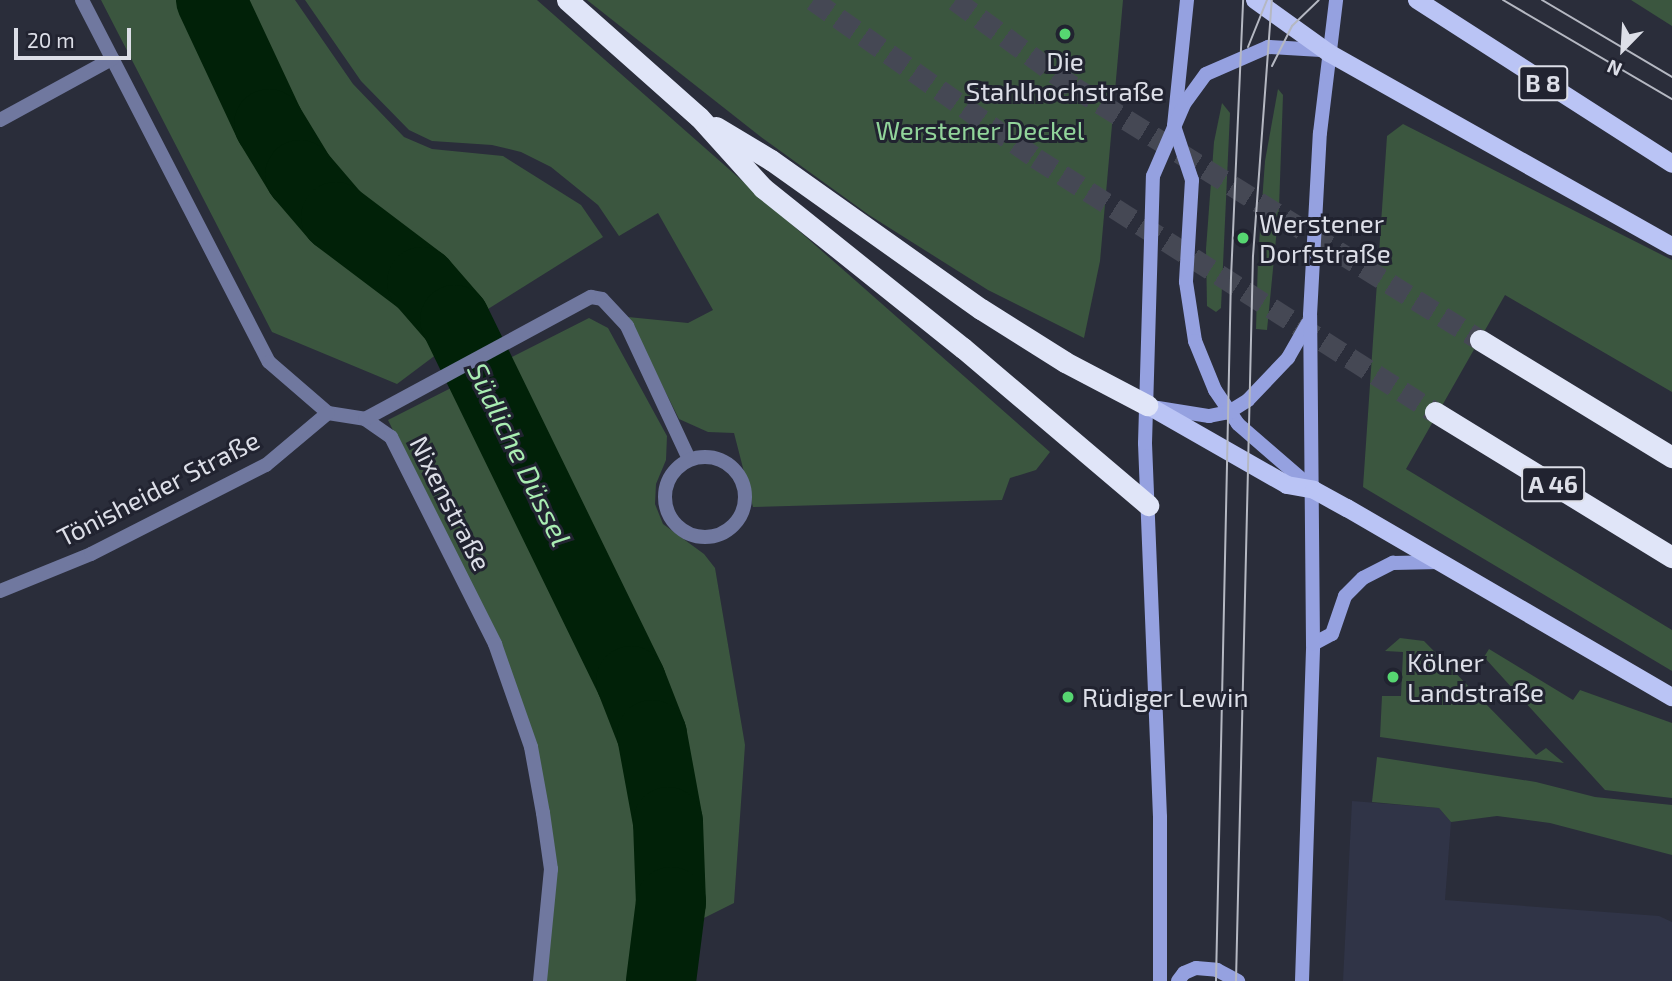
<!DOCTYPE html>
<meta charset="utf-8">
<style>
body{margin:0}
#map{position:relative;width:1672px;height:981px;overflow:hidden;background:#2a2d3a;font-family:"Exo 2",sans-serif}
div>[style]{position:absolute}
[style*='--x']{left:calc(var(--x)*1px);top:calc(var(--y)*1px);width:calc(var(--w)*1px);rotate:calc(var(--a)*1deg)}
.built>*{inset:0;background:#303447}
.green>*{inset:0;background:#3b563f}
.river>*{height:70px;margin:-35px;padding:0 35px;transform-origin:35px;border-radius:35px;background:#012108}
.highway-tunnel>*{height:21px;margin-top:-10.5px;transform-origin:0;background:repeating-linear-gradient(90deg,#454854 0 21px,transparent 0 31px)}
.street>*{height:14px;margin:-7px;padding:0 7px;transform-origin:7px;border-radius:7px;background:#70789f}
.street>.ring{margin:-7px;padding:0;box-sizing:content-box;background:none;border:14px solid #70789f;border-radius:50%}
.secondary>*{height:14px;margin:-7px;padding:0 7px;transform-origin:7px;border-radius:7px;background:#95a1e0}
.primary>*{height:18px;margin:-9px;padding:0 9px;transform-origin:9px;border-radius:9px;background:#bac4f5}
.highway>*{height:21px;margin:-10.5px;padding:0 10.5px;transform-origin:10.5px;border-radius:10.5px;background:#e0e5f8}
.tram>*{height:2px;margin:-1px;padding:0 1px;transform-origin:1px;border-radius:1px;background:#b5b8c2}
.dots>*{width:19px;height:19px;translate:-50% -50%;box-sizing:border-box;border:4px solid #212330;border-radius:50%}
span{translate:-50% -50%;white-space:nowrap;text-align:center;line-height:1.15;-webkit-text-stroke:6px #212330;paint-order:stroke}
.shield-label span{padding:2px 5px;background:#212330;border:2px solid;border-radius:5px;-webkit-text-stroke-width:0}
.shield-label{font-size:24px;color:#dcdee7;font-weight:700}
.poi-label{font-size:26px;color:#dcdee7}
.left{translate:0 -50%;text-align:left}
.park-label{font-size:26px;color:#91d49a}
.street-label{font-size:26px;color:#dcdee7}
.water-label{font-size:28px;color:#a9edb2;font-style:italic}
.north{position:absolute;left:1588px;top:14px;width:70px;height:70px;-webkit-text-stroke:5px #212330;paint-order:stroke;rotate:204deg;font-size:19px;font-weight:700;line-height:28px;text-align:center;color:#dcdee7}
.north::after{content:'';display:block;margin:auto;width:24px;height:32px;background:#dcdee7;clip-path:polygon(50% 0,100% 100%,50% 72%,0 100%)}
.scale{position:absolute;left:14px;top:28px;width:117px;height:32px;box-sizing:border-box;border:4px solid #dcdee7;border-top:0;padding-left:9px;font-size:21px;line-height:24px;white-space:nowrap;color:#dcdee7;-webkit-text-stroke:5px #212330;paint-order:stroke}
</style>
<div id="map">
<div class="built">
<i style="clip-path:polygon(1352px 801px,1439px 808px,1451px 822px,1445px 900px,1659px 916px,1672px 922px,1672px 981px,1343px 981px)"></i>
</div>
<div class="green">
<i style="clip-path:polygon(101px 0,203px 0,260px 128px,300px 184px,330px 222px,419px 284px,453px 342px,397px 384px,272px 332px)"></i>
<i style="clip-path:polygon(213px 0,295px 0,353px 84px,404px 137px,432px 149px,503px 156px,581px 205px,603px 237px,464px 324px,430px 277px,343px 211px,307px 172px,274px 120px)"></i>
<i style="clip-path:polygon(305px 0,537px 0,1050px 452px,1036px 470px,1010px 478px,1002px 500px,753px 507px,734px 433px,708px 432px,679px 419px,628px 317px,688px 323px,713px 310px,658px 213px,619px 236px,598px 205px,551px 167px,521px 152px,492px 145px,432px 141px,409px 130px,361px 81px)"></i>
<i style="clip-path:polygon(587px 0,1123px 0,1100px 261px,1084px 338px,988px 290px,869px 215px,761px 137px)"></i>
<i style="clip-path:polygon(1631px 0,1672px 0,1672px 26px)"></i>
<i style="clip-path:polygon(1278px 89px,1283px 95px,1279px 208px,1267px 330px,1256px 329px,1258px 258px,1265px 161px)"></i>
<i style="clip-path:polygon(1222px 103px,1230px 113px,1221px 308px,1216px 312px,1207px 306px,1206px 249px,1214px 142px)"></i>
<i style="clip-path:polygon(1403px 124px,1672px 260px,1672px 392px,1505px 295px,1406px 469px,1672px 630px,1672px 671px,1363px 487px,1387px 136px)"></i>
<i style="clip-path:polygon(589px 318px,608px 328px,667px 436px,666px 460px,656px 484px,655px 504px,663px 524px,704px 554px,715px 568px,745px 745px,734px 903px,704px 918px,695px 981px,546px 981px,555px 870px,501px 651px,388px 420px)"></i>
<i style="clip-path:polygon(1400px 638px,1424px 641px,1536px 755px,1546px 748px,1564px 763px,1380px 737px,1382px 696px,1401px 696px,1403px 652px,1385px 651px)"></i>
<i style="clip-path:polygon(1489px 649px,1573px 700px,1580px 690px,1672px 723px,1672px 798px,1605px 790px,1484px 657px)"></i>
<i style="clip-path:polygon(1377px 757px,1536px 782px,1595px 797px,1672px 805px,1672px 855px,1550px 823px,1497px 816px,1451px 822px,1439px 808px,1372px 802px)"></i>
</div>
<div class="river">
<i style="--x:211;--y:0;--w:137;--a:64.9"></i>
<i style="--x:269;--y:124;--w:60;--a:58.7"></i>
<i style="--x:300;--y:175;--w:55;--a:49.4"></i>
<i style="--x:336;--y:217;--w:108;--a:37.1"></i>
<i style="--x:422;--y:282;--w:50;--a:49"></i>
<i style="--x:455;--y:320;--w:402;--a:64"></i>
<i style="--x:631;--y:681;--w:58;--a:68.7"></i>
<i style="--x:652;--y:735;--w:88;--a:79.6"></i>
<i style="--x:668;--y:822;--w:80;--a:87.9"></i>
<i style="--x:671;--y:902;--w:80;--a:97.2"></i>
</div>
<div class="highway-tunnel">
<i style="--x:813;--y:0;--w:273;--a:35.3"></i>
<i style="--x:1036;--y:158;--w:473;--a:32.5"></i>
<i style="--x:955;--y:0;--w:147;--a:36.2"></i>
<i style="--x:1074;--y:87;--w:478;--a:31.9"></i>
</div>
<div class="street">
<i style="--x:82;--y:0;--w:407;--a:62.7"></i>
<i style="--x:269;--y:362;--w:78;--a:40.8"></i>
<i style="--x:328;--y:413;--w:37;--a:9"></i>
<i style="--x:365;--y:419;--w:32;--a:35"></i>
<i style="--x:391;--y:437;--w:232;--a:63.3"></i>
<i style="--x:495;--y:644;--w:109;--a:70.7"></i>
<i style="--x:531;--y:747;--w:67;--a:79.7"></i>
<i style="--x:543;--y:813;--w:57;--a:81.9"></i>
<i style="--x:551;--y:869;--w:113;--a:95.6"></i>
<i style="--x:0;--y:120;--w:128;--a:-28.6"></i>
<i style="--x:365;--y:419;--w:257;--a:-28.4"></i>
<i style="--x:591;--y:297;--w:11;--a:10"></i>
<i style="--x:602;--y:299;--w:37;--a:47"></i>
<i style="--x:627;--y:326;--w:147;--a:65"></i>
<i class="ring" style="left:665px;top:457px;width:66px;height:66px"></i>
<i style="--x:0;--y:591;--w:98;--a:-22.1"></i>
<i style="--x:91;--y:554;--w:196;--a:-27"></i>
<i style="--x:266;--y:465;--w:81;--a:-40"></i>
</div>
<div class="secondary">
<i style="--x:1187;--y:0;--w:127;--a:95.9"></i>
<i style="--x:1174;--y:126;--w:57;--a:71.6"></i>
<i style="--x:1192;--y:180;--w:102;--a:93.4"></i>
<i style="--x:1186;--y:282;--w:60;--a:81.3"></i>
<i style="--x:1195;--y:341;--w:53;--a:67.8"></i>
<i style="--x:1215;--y:390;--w:41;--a:55.9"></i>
<i style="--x:1238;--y:424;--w:99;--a:40.9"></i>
<i style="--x:1158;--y:408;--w:52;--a:8.9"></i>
<i style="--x:1209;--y:416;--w:20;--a:-11"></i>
<i style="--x:1229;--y:412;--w:22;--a:-32"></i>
<i style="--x:1248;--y:400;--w:58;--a:-46.4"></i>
<i style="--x:1288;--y:358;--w:40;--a:-60.3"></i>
<i style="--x:1313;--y:644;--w:21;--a:-28"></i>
<i style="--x:1332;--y:634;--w:40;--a:-71.1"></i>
<i style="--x:1345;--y:596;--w:25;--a:-45"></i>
<i style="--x:1363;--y:578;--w:34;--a:-27"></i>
<i style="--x:1393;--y:563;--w:46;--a:-1.2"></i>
<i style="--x:1160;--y:981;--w:164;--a:-90"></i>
<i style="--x:1160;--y:817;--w:374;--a:-92.3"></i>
<i style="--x:1145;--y:443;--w:267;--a:-88.3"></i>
<i style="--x:1153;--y:176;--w:78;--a:-66.7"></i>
<i style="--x:1184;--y:104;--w:37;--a:-54"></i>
<i style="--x:1206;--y:74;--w:68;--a:-23.5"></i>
<i style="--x:1268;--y:47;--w:53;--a:3.2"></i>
<i style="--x:1178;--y:981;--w:10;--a:-53"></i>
<i style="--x:1184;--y:973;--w:13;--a:-23"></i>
<i style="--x:1196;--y:968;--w:21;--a:5"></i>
<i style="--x:1217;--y:970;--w:24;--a:28"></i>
<i style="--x:1302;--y:981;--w:337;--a:-88.1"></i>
<i style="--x:1313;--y:644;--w:329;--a:-90.5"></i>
<i style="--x:1310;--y:315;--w:182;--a:-86.9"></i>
<i style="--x:1320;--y:133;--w:134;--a:-83.1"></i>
</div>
<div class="primary">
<i style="--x:1255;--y:0;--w:91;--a:35.6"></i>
<i style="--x:1329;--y:53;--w:394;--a:29.4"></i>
<i style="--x:1417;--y:0;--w:303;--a:32.7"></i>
<i style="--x:1147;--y:405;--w:161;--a:29.7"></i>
<i style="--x:1287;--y:485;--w:27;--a:10"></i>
<i style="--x:1314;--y:490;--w:38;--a:29"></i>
<i style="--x:1347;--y:508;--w:376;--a:30.2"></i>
</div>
<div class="highway">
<i style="--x:567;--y:0;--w:176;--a:41.6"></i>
<i style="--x:699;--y:117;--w:96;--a:48"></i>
<i style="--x:763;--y:188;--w:256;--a:38.7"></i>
<i style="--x:963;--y:348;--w:243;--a:40.3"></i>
<i style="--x:716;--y:127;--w:64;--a:31"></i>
<i style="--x:771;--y:160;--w:257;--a:35.4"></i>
<i style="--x:981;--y:309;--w:99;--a:32.2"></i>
<i style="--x:1065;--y:362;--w:93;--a:27.7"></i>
<i style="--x:1480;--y:340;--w:225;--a:31.4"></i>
<i style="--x:1435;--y:412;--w:278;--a:31.5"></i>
</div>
<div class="tram">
<i style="--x:1503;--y:0;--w:196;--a:30.4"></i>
<i style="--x:1542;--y:0;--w:151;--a:30.6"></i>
<i style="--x:1248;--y:47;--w:51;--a:-68"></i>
<i style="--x:1272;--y:66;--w:45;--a:-63.4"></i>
<i style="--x:1292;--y:26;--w:37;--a:-44"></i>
<i style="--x:1216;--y:981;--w:703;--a:-88.78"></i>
<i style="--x:1231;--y:278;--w:278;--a:-87.5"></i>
<i style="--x:1236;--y:981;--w:725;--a:-88.66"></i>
<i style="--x:1253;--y:256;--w:257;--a:-85.8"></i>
</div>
<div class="dots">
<i style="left:1065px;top:34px;background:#56d671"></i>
<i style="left:1243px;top:238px;background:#56d671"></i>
<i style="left:1393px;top:677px;background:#56d671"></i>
<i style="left:1068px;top:697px;background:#56d671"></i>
</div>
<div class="shield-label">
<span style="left:1543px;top:83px">B 8</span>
<span style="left:1553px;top:484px">A 46</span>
</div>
<div class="poi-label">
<span style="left:1065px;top:76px">Die<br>Stahlhochstraße</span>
<span class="left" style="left:1259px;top:238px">Werstener<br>Dorfstraße</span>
<span class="left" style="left:1407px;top:677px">Kölner<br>Landstraße</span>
<span class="left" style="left:1082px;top:697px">Rüdiger Lewin</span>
</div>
<div class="park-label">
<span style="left:980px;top:130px">Werstener Deckel</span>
</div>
<div class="street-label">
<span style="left:158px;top:488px;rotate:-27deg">Tönisheider Straße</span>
<span style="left:451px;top:503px;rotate:63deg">Nixenstraße</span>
</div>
<div class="water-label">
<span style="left:520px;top:454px;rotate:64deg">Südliche Düssel</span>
</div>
<div class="north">N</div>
<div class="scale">20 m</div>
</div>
